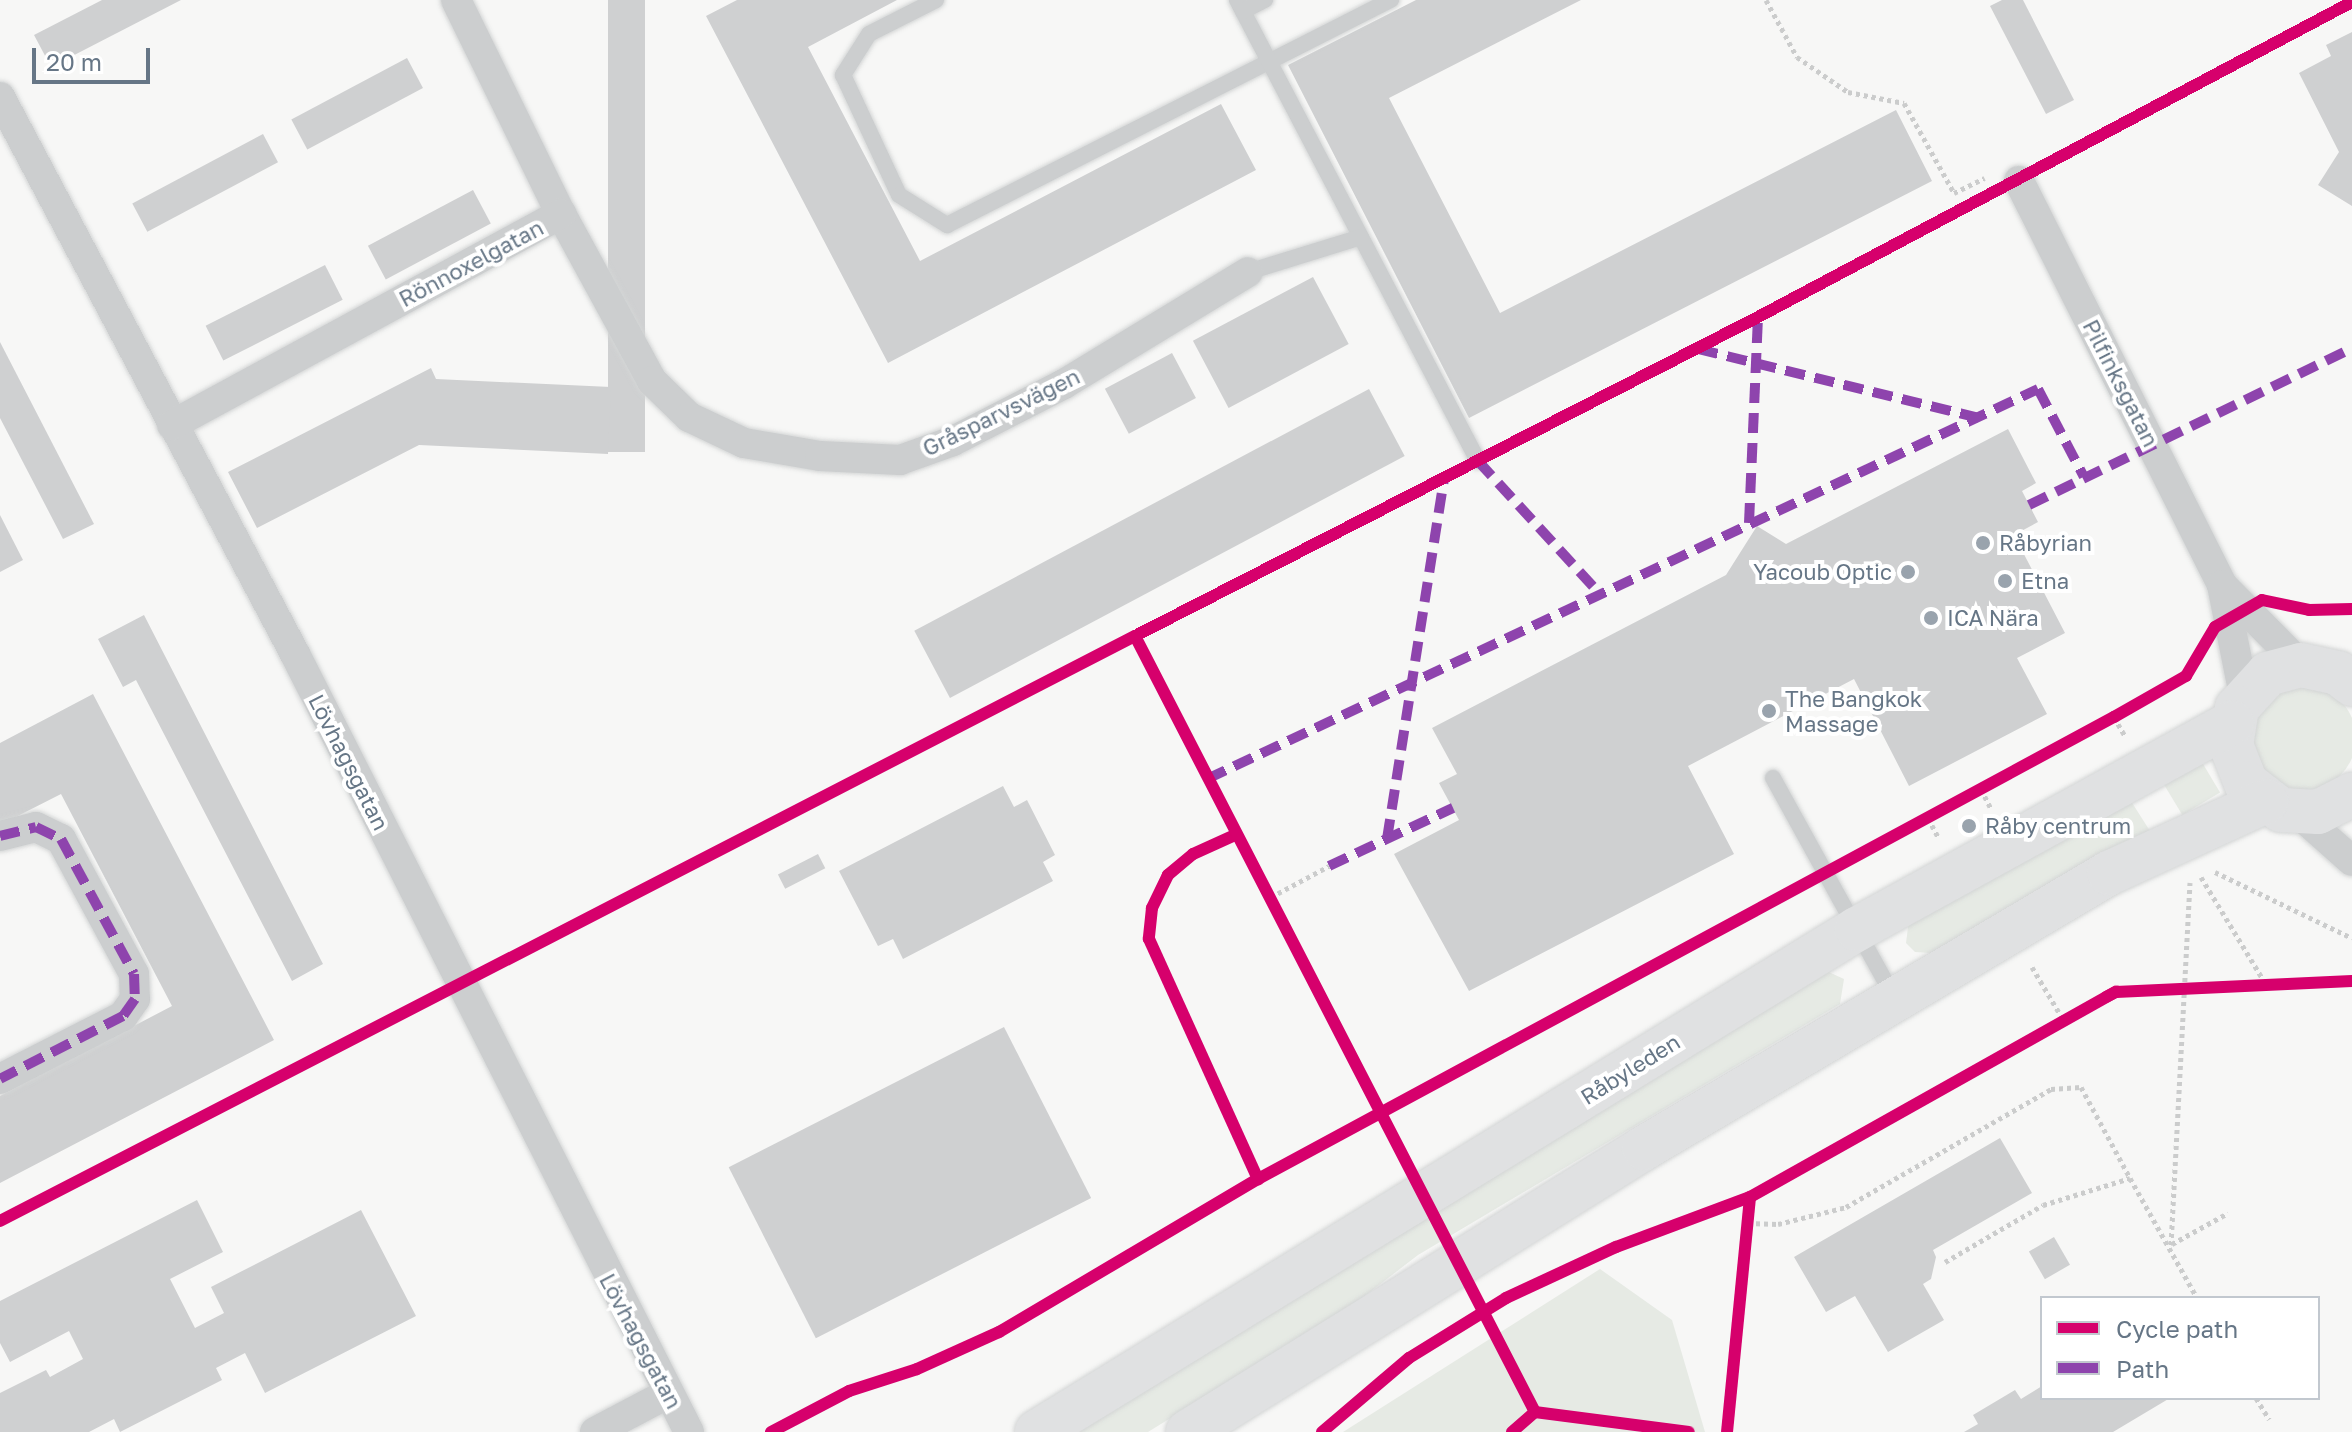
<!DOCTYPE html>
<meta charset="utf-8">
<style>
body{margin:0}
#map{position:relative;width:2352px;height:1432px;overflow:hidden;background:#f7f7f6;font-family:"Golos Text",sans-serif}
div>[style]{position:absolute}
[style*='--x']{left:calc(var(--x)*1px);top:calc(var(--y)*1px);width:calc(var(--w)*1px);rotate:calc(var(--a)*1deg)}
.green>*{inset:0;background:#e6eae4;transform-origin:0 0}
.round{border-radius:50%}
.building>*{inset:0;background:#cfd0d1;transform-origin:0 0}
.path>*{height:5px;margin-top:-2.5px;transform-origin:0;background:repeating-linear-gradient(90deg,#cbcccc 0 4px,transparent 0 8px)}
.roads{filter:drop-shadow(0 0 2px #d3d5d5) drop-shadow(0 0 2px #d3d5d5)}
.service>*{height:16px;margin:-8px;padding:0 8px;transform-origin:8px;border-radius:8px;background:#cccecf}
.minor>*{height:30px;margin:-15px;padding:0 15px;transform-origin:15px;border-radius:15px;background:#cccecf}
.secondary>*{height:44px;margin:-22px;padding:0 22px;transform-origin:22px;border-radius:22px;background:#e0e1e2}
.quiet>*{height:10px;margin-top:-5px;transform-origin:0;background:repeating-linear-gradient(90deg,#8e44ad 0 20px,transparent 0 30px)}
.cycleway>*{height:12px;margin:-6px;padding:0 6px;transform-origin:6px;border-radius:6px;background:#d6006c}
.dots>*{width:22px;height:22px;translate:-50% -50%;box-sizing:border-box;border:4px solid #fff;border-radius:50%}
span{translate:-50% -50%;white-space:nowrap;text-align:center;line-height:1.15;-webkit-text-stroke:8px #fff;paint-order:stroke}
.street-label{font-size:22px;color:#667686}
.poi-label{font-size:22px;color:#667686}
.left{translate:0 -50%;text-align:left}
.right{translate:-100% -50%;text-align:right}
.legend{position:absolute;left:2040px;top:1296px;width:280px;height:104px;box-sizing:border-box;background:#fff;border:2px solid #c2c8cf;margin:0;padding:10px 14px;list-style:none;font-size:24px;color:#667686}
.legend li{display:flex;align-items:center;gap:16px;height:40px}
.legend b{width:40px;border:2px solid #c2c8cf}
.scale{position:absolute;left:32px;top:48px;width:118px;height:36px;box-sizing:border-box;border:4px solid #667686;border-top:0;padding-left:10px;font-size:24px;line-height:28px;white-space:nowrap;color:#667686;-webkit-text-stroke:6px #fff;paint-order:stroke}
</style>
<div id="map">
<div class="green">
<i class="round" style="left:2252px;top:686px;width:104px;height:104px"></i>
<i style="left:2200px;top:759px;width:39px;height:44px;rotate:59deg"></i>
<i style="clip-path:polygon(2129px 798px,2150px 831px,1931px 953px,1915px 952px,1906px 943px,1909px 920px)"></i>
<i style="clip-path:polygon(1822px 969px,1844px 979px,1840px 1004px,1418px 1255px,1353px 1305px,1148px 1432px,1076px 1432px)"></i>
<i style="clip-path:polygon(1600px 1269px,1672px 1320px,1705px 1432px,1343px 1432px)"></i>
</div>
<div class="building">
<i style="clip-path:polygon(102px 0,181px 0,51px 67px,34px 35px)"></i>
<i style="left:608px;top:0;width:37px;height:452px"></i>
<i style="clip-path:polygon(737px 0,897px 0,808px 47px,920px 261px,1221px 104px,1256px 170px,888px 363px,706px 16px)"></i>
<i style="clip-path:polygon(1416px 0,1581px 0,1389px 98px,1500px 313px,1896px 110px,1932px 181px,1469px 418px,1288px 65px)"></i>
<i style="clip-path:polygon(2002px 0,2023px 0,2074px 100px,2046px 114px,1990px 6px)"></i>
<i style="clip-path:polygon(2352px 32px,2352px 206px,2318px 185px,2339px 152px,2299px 73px,2331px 56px,2326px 45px)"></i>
<i style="left:407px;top:58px;width:34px;height:131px;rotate:62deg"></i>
<i style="left:263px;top:134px;width:32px;height:148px;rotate:62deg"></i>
<i style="left:473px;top:190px;width:38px;height:119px;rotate:62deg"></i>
<i style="left:325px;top:265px;width:39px;height:134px;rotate:63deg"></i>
<i style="left:1313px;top:277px;width:76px;height:136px;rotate:62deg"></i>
<i style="clip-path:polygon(0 342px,94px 524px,63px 539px,0 418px)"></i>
<i style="left:1172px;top:353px;width:51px;height:76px;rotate:62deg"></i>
<i style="clip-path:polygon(431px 368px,436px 379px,611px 387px,608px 454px,419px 445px,257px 528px,228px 472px)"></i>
<i style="left:1369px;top:389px;width:76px;height:515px;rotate:62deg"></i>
<i style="clip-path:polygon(2008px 429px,2036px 483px,2022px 491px,2038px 522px,2014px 535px,2065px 633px,2017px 658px,2047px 714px,1909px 786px,1854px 679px,1688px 766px,1734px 854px,1469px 991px,1394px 854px,1459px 820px,1439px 783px,1457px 774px,1432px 728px,1726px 575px,1757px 526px,1786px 544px)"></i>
<i style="clip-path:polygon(0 515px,23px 560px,0 572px)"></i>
<i style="clip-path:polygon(144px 615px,323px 964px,292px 981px,136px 680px,123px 687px,98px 639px)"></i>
<i style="clip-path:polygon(93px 694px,274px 1040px,0 1183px,0 1096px,172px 1006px,61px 794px,0 825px,0 743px)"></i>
<i style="clip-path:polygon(1003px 786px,1014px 807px,1027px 800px,1055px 855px,1043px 862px,1053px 881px,903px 959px,893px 939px,878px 946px,839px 871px)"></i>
<i style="left:818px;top:854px;width:16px;height:45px;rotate:63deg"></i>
<i style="left:1004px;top:1027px;width:192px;height:309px;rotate:63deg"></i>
<i style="clip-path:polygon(2000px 1138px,2032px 1193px,1933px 1250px,1936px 1257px,1931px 1279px,1923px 1284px,1944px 1320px,1888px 1352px,1855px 1296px,1826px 1312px,1794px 1257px)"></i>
<i style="clip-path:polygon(197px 1200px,223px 1252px,170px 1279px,195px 1328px,224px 1313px,211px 1287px,361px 1210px,416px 1316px,265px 1393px,245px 1353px,216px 1368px,222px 1380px,120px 1432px,114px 1419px,89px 1432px,0 1432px,0 1393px,46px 1370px,50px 1377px,83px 1359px,69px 1331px,10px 1362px,0 1343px,0 1301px)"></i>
<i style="left:2054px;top:1237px;width:32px;height:29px;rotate:60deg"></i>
<i style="clip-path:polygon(2042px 1386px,2042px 1398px,2170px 1398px,2113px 1432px,1964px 1432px,1978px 1424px,1973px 1415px,2015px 1390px,2021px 1399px)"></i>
</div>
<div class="path">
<i style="--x:1766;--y:0;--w:65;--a:61.5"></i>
<i style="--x:1797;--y:57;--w:62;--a:34.5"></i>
<i style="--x:1848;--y:92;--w:57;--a:11.1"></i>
<i style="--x:1904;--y:103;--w:103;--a:60.9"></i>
<i style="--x:1954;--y:193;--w:34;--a:-26"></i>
<i style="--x:2114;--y:717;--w:22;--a:60"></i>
<i style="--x:1981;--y:789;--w:22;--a:63"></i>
<i style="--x:1928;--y:818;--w:21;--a:62"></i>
<i style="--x:2215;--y:872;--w:152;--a:25.7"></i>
<i style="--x:2201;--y:877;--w:127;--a:58.8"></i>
<i style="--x:1271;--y:897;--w:66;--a:-28.1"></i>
<i style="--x:2032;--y:967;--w:63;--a:59.3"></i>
<i style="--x:1748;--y:1223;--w:30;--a:2"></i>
<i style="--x:1778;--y:1224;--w:70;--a:-14"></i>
<i style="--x:1846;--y:1207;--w:237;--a:-29.9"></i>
<i style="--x:2051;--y:1089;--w:30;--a:-4"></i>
<i style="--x:2081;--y:1087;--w:103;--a:61.7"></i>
<i style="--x:2172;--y:1244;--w:64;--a:-29"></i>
<i style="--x:2171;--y:1245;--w:363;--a:-87"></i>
<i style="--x:1945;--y:1262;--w:113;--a:-30.2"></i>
<i style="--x:2043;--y:1205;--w:91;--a:-17.2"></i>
<i style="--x:2130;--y:1178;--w:137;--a:60.8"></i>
<i style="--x:2256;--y:1398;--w:25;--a:58"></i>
</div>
<div class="roads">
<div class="service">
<i style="--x:936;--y:0;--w:75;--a:153.1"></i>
<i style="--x:869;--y:34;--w:49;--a:122.4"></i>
<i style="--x:843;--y:75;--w:132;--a:65"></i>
<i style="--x:899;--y:195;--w:57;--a:32"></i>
<i style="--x:947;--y:225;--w:498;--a:-26.9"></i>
<i style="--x:1237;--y:0;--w:520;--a:62.4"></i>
<i style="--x:1243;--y:11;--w:25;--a:-27"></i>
<i style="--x:1248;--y:272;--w:118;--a:-17.2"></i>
<i style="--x:1773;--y:778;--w:250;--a:61.1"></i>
</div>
<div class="minor">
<i style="--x:456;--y:0;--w:238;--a:63.9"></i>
<i style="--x:561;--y:214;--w:190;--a:61.4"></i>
<i style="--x:652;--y:381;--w:52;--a:44.2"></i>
<i style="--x:689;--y:417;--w:61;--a:25.3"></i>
<i style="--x:744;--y:443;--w:77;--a:9.7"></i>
<i style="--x:820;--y:456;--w:80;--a:2.9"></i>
<i style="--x:900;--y:460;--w:56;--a:-19.7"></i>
<i style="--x:953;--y:441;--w:125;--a:-27.2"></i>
<i style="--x:1064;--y:384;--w:215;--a:-31.3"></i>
<i style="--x:0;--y:97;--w:630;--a:62.09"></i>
<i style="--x:295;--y:654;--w:872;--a:63.14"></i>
<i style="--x:2019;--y:181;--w:452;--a:63.3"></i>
<i style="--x:2222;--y:585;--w:112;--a:78.7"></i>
<i style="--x:172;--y:425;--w:443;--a:-28.5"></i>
<i style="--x:2222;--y:585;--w:112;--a:45.4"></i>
<i style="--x:2298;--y:813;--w:72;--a:41.6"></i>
<i style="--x:0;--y:836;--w:37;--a:-14"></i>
<i style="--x:36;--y:827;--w:28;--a:26"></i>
<i style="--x:61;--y:839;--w:153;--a:61.6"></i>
<i style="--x:134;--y:974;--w:25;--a:88"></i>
<i style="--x:135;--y:999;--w:21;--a:125"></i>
<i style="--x:123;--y:1016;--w:138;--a:152.9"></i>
<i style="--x:595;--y:1432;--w:81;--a:-27.8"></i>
</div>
<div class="secondary">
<i style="--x:2352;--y:684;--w:18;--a:-142"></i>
<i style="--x:2338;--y:673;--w:38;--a:-168"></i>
<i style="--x:2301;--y:665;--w:34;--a:165"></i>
<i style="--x:2268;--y:674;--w:46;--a:132.4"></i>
<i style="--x:2237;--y:708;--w:37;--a:99"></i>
<i style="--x:2231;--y:745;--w:41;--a:68.5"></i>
<i style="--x:2246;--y:783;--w:44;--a:37.6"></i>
<i style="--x:2281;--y:810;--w:37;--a:3"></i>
<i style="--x:2318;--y:812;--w:38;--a:-27"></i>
<i style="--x:1037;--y:1432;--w:962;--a:-31.53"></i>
<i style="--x:1857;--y:929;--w:428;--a:-28.8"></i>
<i style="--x:1188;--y:1432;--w:537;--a:-31.91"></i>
<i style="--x:1644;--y:1148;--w:540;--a:-30.6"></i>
<i style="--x:2109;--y:873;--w:173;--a:-24.6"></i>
</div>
</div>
<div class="quiet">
<i style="--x:1698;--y:349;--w:289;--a:13.8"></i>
<i style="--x:1478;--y:461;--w:180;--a:47.5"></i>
<i style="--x:2029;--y:505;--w:359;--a:-25.9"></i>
<i style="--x:1749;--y:523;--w:206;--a:-87.5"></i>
<i style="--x:1207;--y:779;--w:918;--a:-25.14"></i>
<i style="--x:2038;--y:389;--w:99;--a:62.4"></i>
<i style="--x:0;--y:836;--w:37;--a:-14"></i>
<i style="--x:36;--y:827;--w:28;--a:26"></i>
<i style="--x:61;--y:839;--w:153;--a:61.6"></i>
<i style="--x:134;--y:974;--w:25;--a:88"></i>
<i style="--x:135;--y:999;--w:21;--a:125"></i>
<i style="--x:123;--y:1016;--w:138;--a:152.9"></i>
<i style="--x:1387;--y:839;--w:364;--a:-81"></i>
<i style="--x:1329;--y:866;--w:137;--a:-25.1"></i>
</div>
<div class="cycleway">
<i style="--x:1135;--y:636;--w:700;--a:-27.11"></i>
<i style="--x:1758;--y:317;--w:672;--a:-27.94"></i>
<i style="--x:1235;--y:835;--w:46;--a:155.7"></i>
<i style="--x:1193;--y:854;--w:33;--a:140"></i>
<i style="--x:1168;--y:875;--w:37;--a:116"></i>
<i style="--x:1152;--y:908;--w:31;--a:96"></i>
<i style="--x:1149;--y:939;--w:264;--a:65.6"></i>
<i style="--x:2106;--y:997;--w:11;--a:-27"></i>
<i style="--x:2116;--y:992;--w:236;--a:-2.7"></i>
<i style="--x:0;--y:1221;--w:1277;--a:-27.27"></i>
<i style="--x:1135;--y:636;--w:873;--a:62.73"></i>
<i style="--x:771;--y:1432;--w:88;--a:-27.7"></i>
<i style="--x:849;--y:1391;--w:71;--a:-17.9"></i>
<i style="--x:917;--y:1369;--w:90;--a:-24.3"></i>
<i style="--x:999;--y:1332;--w:301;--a:-30.6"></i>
<i style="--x:1258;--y:1179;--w:973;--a:-28.36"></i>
<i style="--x:2114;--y:717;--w:83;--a:-29.7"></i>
<i style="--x:2186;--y:676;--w:57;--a:-59.4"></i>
<i style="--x:2215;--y:627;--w:54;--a:-29.9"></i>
<i style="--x:2262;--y:600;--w:48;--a:12"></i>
<i style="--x:2309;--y:610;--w:43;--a:-1.3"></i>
<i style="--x:1322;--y:1432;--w:114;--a:-40.4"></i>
<i style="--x:1409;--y:1358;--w:114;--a:-31.7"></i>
<i style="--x:1506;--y:1298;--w:121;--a:-24.9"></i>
<i style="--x:1616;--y:1247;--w:143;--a:-20.5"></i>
<i style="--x:1750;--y:1197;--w:420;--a:-29.3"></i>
<i style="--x:1512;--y:1432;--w:30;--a:-41"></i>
<i style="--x:1535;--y:1412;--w:155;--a:7.4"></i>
<i style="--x:1727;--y:1432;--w:236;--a:-84.4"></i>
</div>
<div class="dots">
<i style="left:1983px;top:543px;background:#99a3ad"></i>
<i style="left:1908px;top:572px;background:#99a3ad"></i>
<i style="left:2005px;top:581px;background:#99a3ad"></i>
<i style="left:1931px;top:618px;background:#99a3ad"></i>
<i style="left:1769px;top:711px;background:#99a3ad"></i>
<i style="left:1969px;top:826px;background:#99a3ad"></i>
</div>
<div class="street-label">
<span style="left:471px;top:263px;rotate:-28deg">Rönnoxelgatan</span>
<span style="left:2121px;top:383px;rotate:63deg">Pilfinksgatan</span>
<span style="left:1001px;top:412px;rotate:-26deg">Gråsparvsvägen</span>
<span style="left:349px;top:762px;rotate:63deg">Lövhagsgatan</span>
<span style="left:1630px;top:1069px;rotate:-32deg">Råbyleden</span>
<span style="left:641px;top:1341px;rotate:62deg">Lövhagsgatan</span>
</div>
<div class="poi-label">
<span class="left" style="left:1999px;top:543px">Råbyrian</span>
<span class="right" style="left:1892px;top:572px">Yacoub Optic</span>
<span class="left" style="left:2021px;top:581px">Etna</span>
<span class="left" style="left:1947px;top:618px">ICA Nära</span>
<span class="left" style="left:1785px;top:711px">The Bangkok<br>Massage</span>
<span class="left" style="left:1985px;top:826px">Råby centrum</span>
</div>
<ul class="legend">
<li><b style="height:10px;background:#d6006c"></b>Cycle path</li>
<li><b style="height:10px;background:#8e44ad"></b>Path</li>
</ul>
<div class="scale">20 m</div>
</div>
